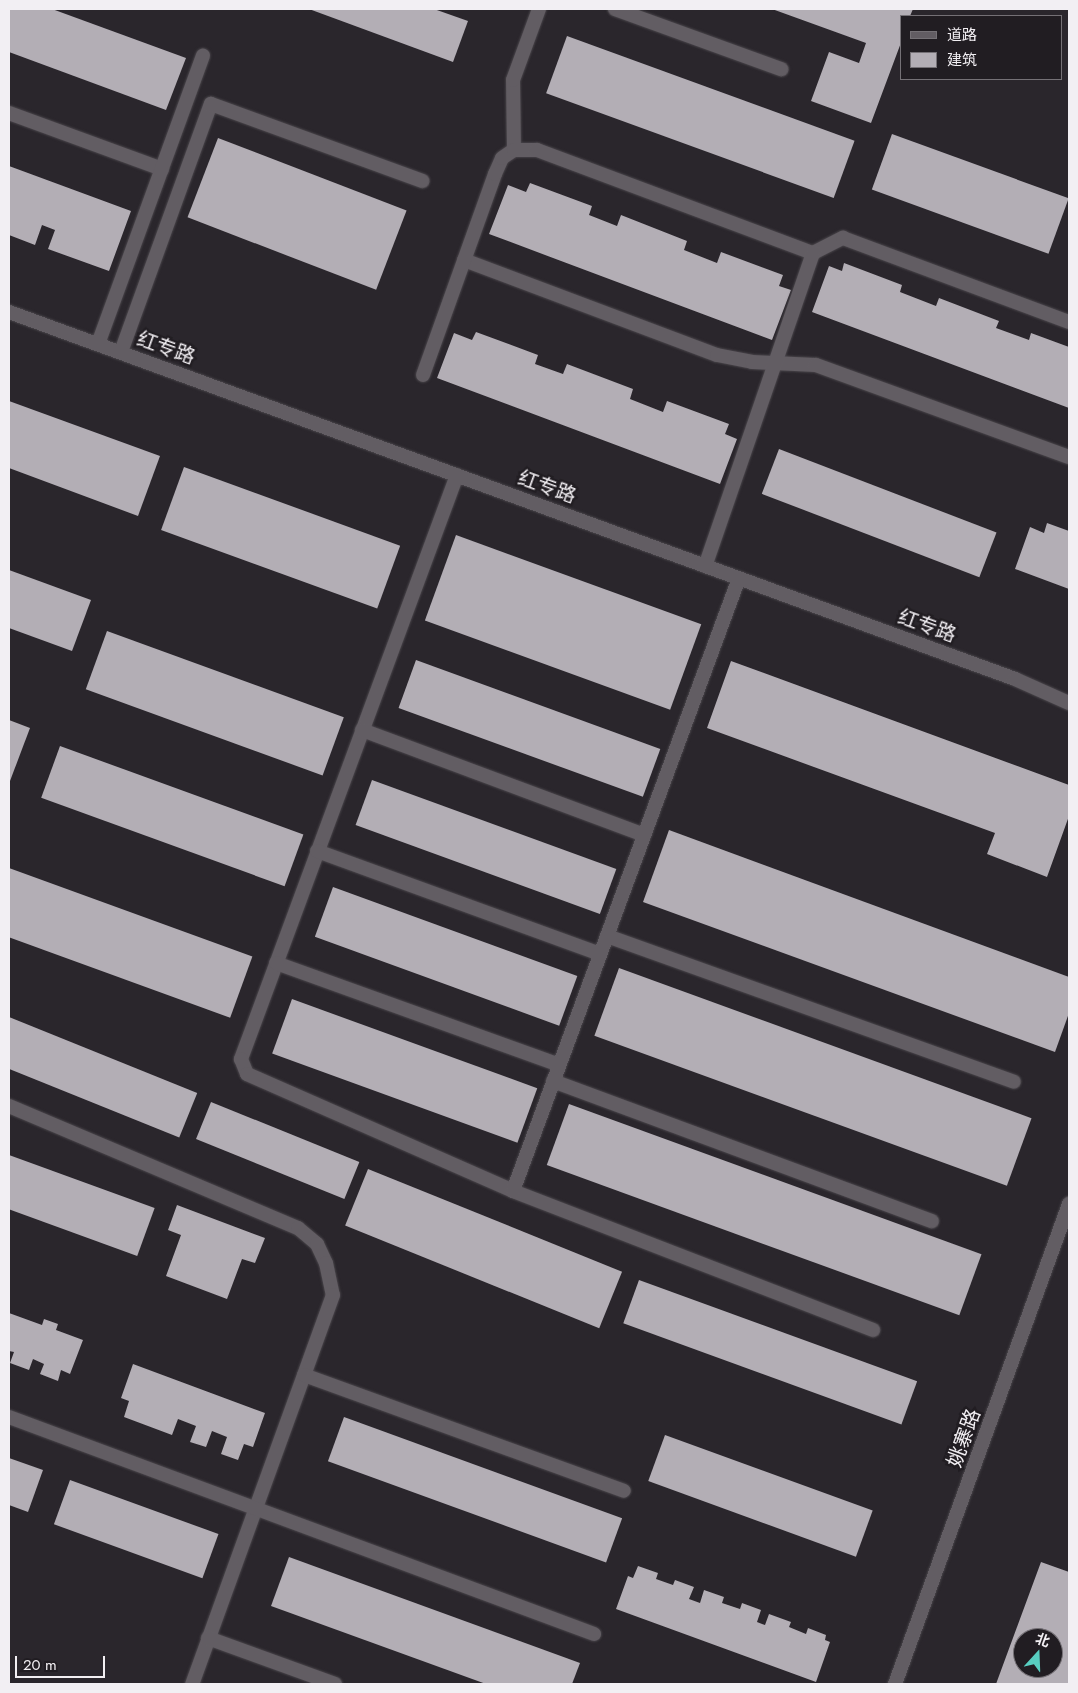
<!DOCTYPE html>
<meta charset="utf-8">
<style>
body{margin:0}
#map{position:relative;width:1078px;height:1693px;overflow:hidden;background:#2a262c;font-family:Jost,"Noto Sans SC",sans-serif}
div>[style]{position:absolute}
[style*='--x']{left:calc(var(--x)*1px);top:calc(var(--y)*1px);width:calc(var(--w)*1px);rotate:calc(var(--a)*1deg)}
.building>*{inset:0;background:#b3aeb5;transform-origin:0 0}
.roads{filter:drop-shadow(0 0 1px #49454a) drop-shadow(0 0 1px #49454a)}
.service>*{height:14px;margin:-7px;padding:0 7px;transform-origin:7px;border-radius:7px;background:#625d63}
.minor>*{height:14px;margin:-7px;padding:0 7px;transform-origin:7px;border-radius:7px;background:#625d63}
.tertiary>*{height:14px;margin:-7px;padding:0 7px;transform-origin:7px;border-radius:7px;background:#625d63}
span{translate:-50% -50%;white-space:nowrap;text-align:center;line-height:1.15;-webkit-text-stroke:5px #211d22;paint-order:stroke}
.street-label{font-size:20px;color:#f2eff3}
.frame{position:absolute;inset:0;border:10px solid #f2eff3;pointer-events:none}
.legend{position:absolute;left:900px;top:15px;width:162px;height:65px;box-sizing:border-box;background:#211d22;border:1px solid #757176;margin:0;padding:6px 9px;list-style:none;font-size:15px;color:#f2eff3}
.legend li{display:flex;align-items:center;gap:10px;height:25px}
.legend b{width:25px;border:1px solid #757176}
.north{position:absolute;left:1013px;top:1628px;width:50px;height:50px;box-sizing:border-box;background:#211d22;border:1px solid #757176;border-radius:50%;rotate:20deg;font-size:14px;font-weight:700;line-height:20px;text-align:center;color:#f2eff3}
.north::after{content:'';display:block;margin:auto;width:18px;height:22px;background:#58cec1;clip-path:polygon(50% 0,100% 100%,50% 72%,0 100%)}
.scale{position:absolute;left:15px;top:1656px;width:90px;height:22px;box-sizing:border-box;border:2px solid #f2eff3;border-top:0;padding-left:6px;font-size:15px;line-height:18px;white-space:nowrap;color:#f2eff3;-webkit-text-stroke:4px #211d22;paint-order:stroke}
</style>
<div id="map">
<div class="building">
<i style="clip-path:polygon(9px 9px,52px 9px,186px 58px,166px 110px,9px 52px)"></i>
<i style="clip-path:polygon(309px 9px,434px 9px,468px 21px,453px 62px)"></i>
<i style="clip-path:polygon(772px 9px,913px 9px,910px 16px,902px 16px,902px 40px,871px 123px,811px 101px,829px 52px,859px 63px,866px 43px)"></i>
<i style="left:567px;top:36px;width:306px;height:61px;rotate:20deg"></i>
<i style="left:892px;top:134px;width:188px;height:59px;rotate:20deg"></i>
<i style="left:218px;top:138px;width:202px;height:85px;rotate:21deg"></i>
<i style="clip-path:polygon(9px 166px,131px 211px,109px 271px,48px 249px,55px 230px,42px 225px,35px 245px,9px 235px)"></i>
<i style="clip-path:polygon(530px 183px,592px 206px,589px 215px,617px 226px,621px 215px,687px 241px,684px 250px,717px 263px,721px 252px,783px 275px,779px 286px,791px 290px,772px 340px,489px 234px,508px 185px,526px 192px)"></i>
<i style="clip-path:polygon(844px 263px,902px 285px,900px 292px,936px 306px,939px 298px,999px 321px,996px 328px,1029px 340px,1031px 333px,1069px 347px,1069px 408px,812px 312px,829px 266px,842px 271px)"></i>
<i style="clip-path:polygon(476px 332px,538px 355px,535px 364px,563px 374px,567px 364px,633px 389px,630px 399px,663px 412px,667px 401px,729px 424px,725px 434px,737px 439px,720px 484px,437px 378px,454px 333px,472px 340px)"></i>
<i style="clip-path:polygon(9px 401px,160px 456px,138px 516px,9px 468px)"></i>
<i style="left:779px;top:449px;width:233px;height:48px;rotate:21deg"></i>
<i style="left:184px;top:467px;width:230px;height:67px;rotate:20deg"></i>
<i style="clip-path:polygon(1047px 523px,1069px 531px,1069px 589px,1015px 569px,1030px 527px,1044px 533px)"></i>
<i style="left:456px;top:535px;width:261px;height:91px;rotate:20deg"></i>
<i style="clip-path:polygon(9px 570px,91px 600px,72px 651px,9px 628px)"></i>
<i style="left:107px;top:631px;width:252px;height:62px;rotate:20deg"></i>
<i style="left:416px;top:660px;width:260px;height:51px;rotate:20deg"></i>
<i style="clip-path:polygon(731px 661px,1069px 785px,1069px 816px,1047px 877px,987px 854px,995px 833px,707px 728px)"></i>
<i style="clip-path:polygon(9px 720px,30px 728px,10px 781px,9px 781px)"></i>
<i style="left:60px;top:746px;width:259px;height:55px;rotate:20deg"></i>
<i style="left:372px;top:780px;width:260px;height:48px;rotate:20deg"></i>
<i style="clip-path:polygon(669px 830px,1069px 977px,1069px 1013px,1055px 1052px,643px 902px)"></i>
<i style="left:9px;top:868px;width:259px;height:65px;rotate:20deg"></i>
<i style="left:333px;top:887px;width:260px;height:53px;rotate:20deg"></i>
<i style="left:619px;top:968px;width:439px;height:72px;rotate:20deg"></i>
<i style="left:292px;top:999px;width:261px;height:58px;rotate:20deg"></i>
<i style="left:9px;top:1017px;width:203px;height:48px;rotate:22deg"></i>
<i style="left:211px;top:1102px;width:160px;height:40px;rotate:22deg"></i>
<i style="left:569px;top:1104px;width:439px;height:65px;rotate:20deg"></i>
<i style="left:9px;top:1155px;width:155px;height:51px;rotate:20deg"></i>
<i style="left:368px;top:1169px;width:274px;height:61px;rotate:22deg"></i>
<i style="clip-path:polygon(177px 1205px,265px 1238px,255px 1263px,242px 1259px,227px 1299px,166px 1276px,181px 1235px,168px 1230px)"></i>
<i style="left:639px;top:1280px;width:296px;height:46px;rotate:20deg"></i>
<i style="clip-path:polygon(9px 1313px,42px 1325px,44px 1319px,58px 1324px,56px 1330px,83px 1340px,70px 1374px,61px 1370px,58px 1381px,40px 1374px,44px 1364px,33px 1359px,29px 1370px,10px 1363px,14px 1352px,9px 1351px)"></i>
<i style="clip-path:polygon(133px 1364px,265px 1413px,253px 1447px,244px 1444px,238px 1460px,221px 1454px,227px 1437px,212px 1431px,206px 1447px,190px 1442px,196px 1426px,178px 1419px,172px 1435px,124px 1417px,129px 1401px,121px 1398px)"></i>
<i style="left:344px;top:1417px;width:296px;height:47px;rotate:20deg"></i>
<i style="left:665px;top:1435px;width:221px;height:49px;rotate:20deg"></i>
<i style="clip-path:polygon(9px 1458px,43px 1470px,28px 1512px,9px 1505px)"></i>
<i style="left:70px;top:1480px;width:158px;height:47px;rotate:20deg"></i>
<i style="clip-path:polygon(289px 1557px,580px 1663px,572px 1684px,486px 1684px,271px 1606px)"></i>
<i style="clip-path:polygon(evenodd,1041px 1562px,1069px 1572px,1069px 1684px,996px 1684px,1041px 1562px,1023px 1638px,1053px 1638px,1053px 1668px,1023px 1668px,1023px 1638px)"></i>
<i style="clip-path:polygon(638px 1566px,658px 1573px,656px 1579px,673px 1585px,675px 1580px,694px 1587px,689px 1599px,700px 1603px,704px 1590px,724px 1597px,722px 1603px,740px 1609px,742px 1603px,761px 1610px,757px 1622px,765px 1625px,769px 1614px,791px 1622px,789px 1627px,806px 1634px,808px 1628px,826px 1635px,825px 1640px,830px 1642px,816px 1682px,616px 1609px,628px 1576px,633px 1578px)"></i>
</div>
<div class="roads">
<div class="service">
<i style="--x:615;--y:9;--w:177;--a:19.9"></i>
<i style="--x:9;--y:113;--w:163;--a:20.1"></i>
<i style="--x:514;--y:150;--w:70;--a:-90.8"></i>
<i style="--x:513;--y:80;--w:76;--a:-69.9"></i>
<i style="--x:813;--y:253;--w:34;--a:-27"></i>
<i style="--x:843;--y:238;--w:241;--a:20.4"></i>
<i style="--x:464;--y:260;--w:270;--a:20.6"></i>
<i style="--x:717;--y:355;--w:36;--a:11"></i>
<i style="--x:752;--y:362;--w:64;--a:2.7"></i>
<i style="--x:816;--y:365;--w:269;--a:20"></i>
<i style="--x:98;--y:344;--w:307;--a:-70"></i>
<i style="--x:121;--y:352;--w:264;--a:-70.1"></i>
<i style="--x:211;--y:104;--w:225;--a:20"></i>
<i style="--x:423;--y:375;--w:214;--a:-70.3"></i>
<i style="--x:495;--y:174;--w:17;--a:-66"></i>
<i style="--x:502;--y:158;--w:14;--a:-34"></i>
<i style="--x:514;--y:150;--w:23;--a:0"></i>
<i style="--x:537;--y:150;--w:295;--a:20.5"></i>
<i style="--x:813;--y:253;--w:331;--a:109"></i>
<i style="--x:457;--y:475;--w:623;--a:110.3"></i>
<i style="--x:241;--y:1059;--w:16;--a:68"></i>
<i style="--x:247;--y:1074;--w:291;--a:23.7"></i>
<i style="--x:513;--y:1191;--w:386;--a:21.1"></i>
<i style="--x:362;--y:730;--w:301;--a:20.4"></i>
<i style="--x:317;--y:851;--w:301;--a:20"></i>
<i style="--x:607;--y:936;--w:432;--a:19.7"></i>
<i style="--x:276;--y:963;--w:301;--a:19.8"></i>
<i style="--x:553;--y:1081;--w:404;--a:20.3"></i>
<i style="--x:9;--y:1106;--w:314;--a:22.9"></i>
<i style="--x:298;--y:1228;--w:25;--a:40"></i>
<i style="--x:317;--y:1244;--w:21;--a:65"></i>
<i style="--x:326;--y:1263;--w:33;--a:78"></i>
<i style="--x:333;--y:1295;--w:414;--a:109.9"></i>
<i style="--x:513;--y:1191;--w:653;--a:-69.76"></i>
<i style="--x:304;--y:1375;--w:340;--a:19.9"></i>
<i style="--x:9;--y:1417;--w:624;--a:20.35"></i>
<i style="--x:208;--y:1638;--w:135;--a:19.9"></i>
</div>
<div class="minor">
<i style="--x:895;--y:1684;--w:511;--a:-70.07"></i>
</div>
<div class="tertiary">
<i style="--x:9;--y:312;--w:1071;--a:20.04"></i>
<i style="--x:1015;--y:679;--w:59;--a:24"></i>
</div>
</div>
<div class="street-label">
<span style="left:166px;top:348px;rotate:20deg">红专路</span>
<span style="left:547px;top:487px;rotate:20deg">红专路</span>
<span style="left:927px;top:626px;rotate:20deg">红专路</span>
<span style="left:964px;top:1438px;rotate:-70deg">姚寨路</span>
</div>
<div class="frame"></div>
<ul class="legend">
<li><b style="height:6px;background:#625d63"></b>道路</li>
<li><b style="height:14px;background:#b3aeb5"></b>建筑</li>
</ul>
<div class="north">北</div>
<div class="scale">20 m</div>
</div>
